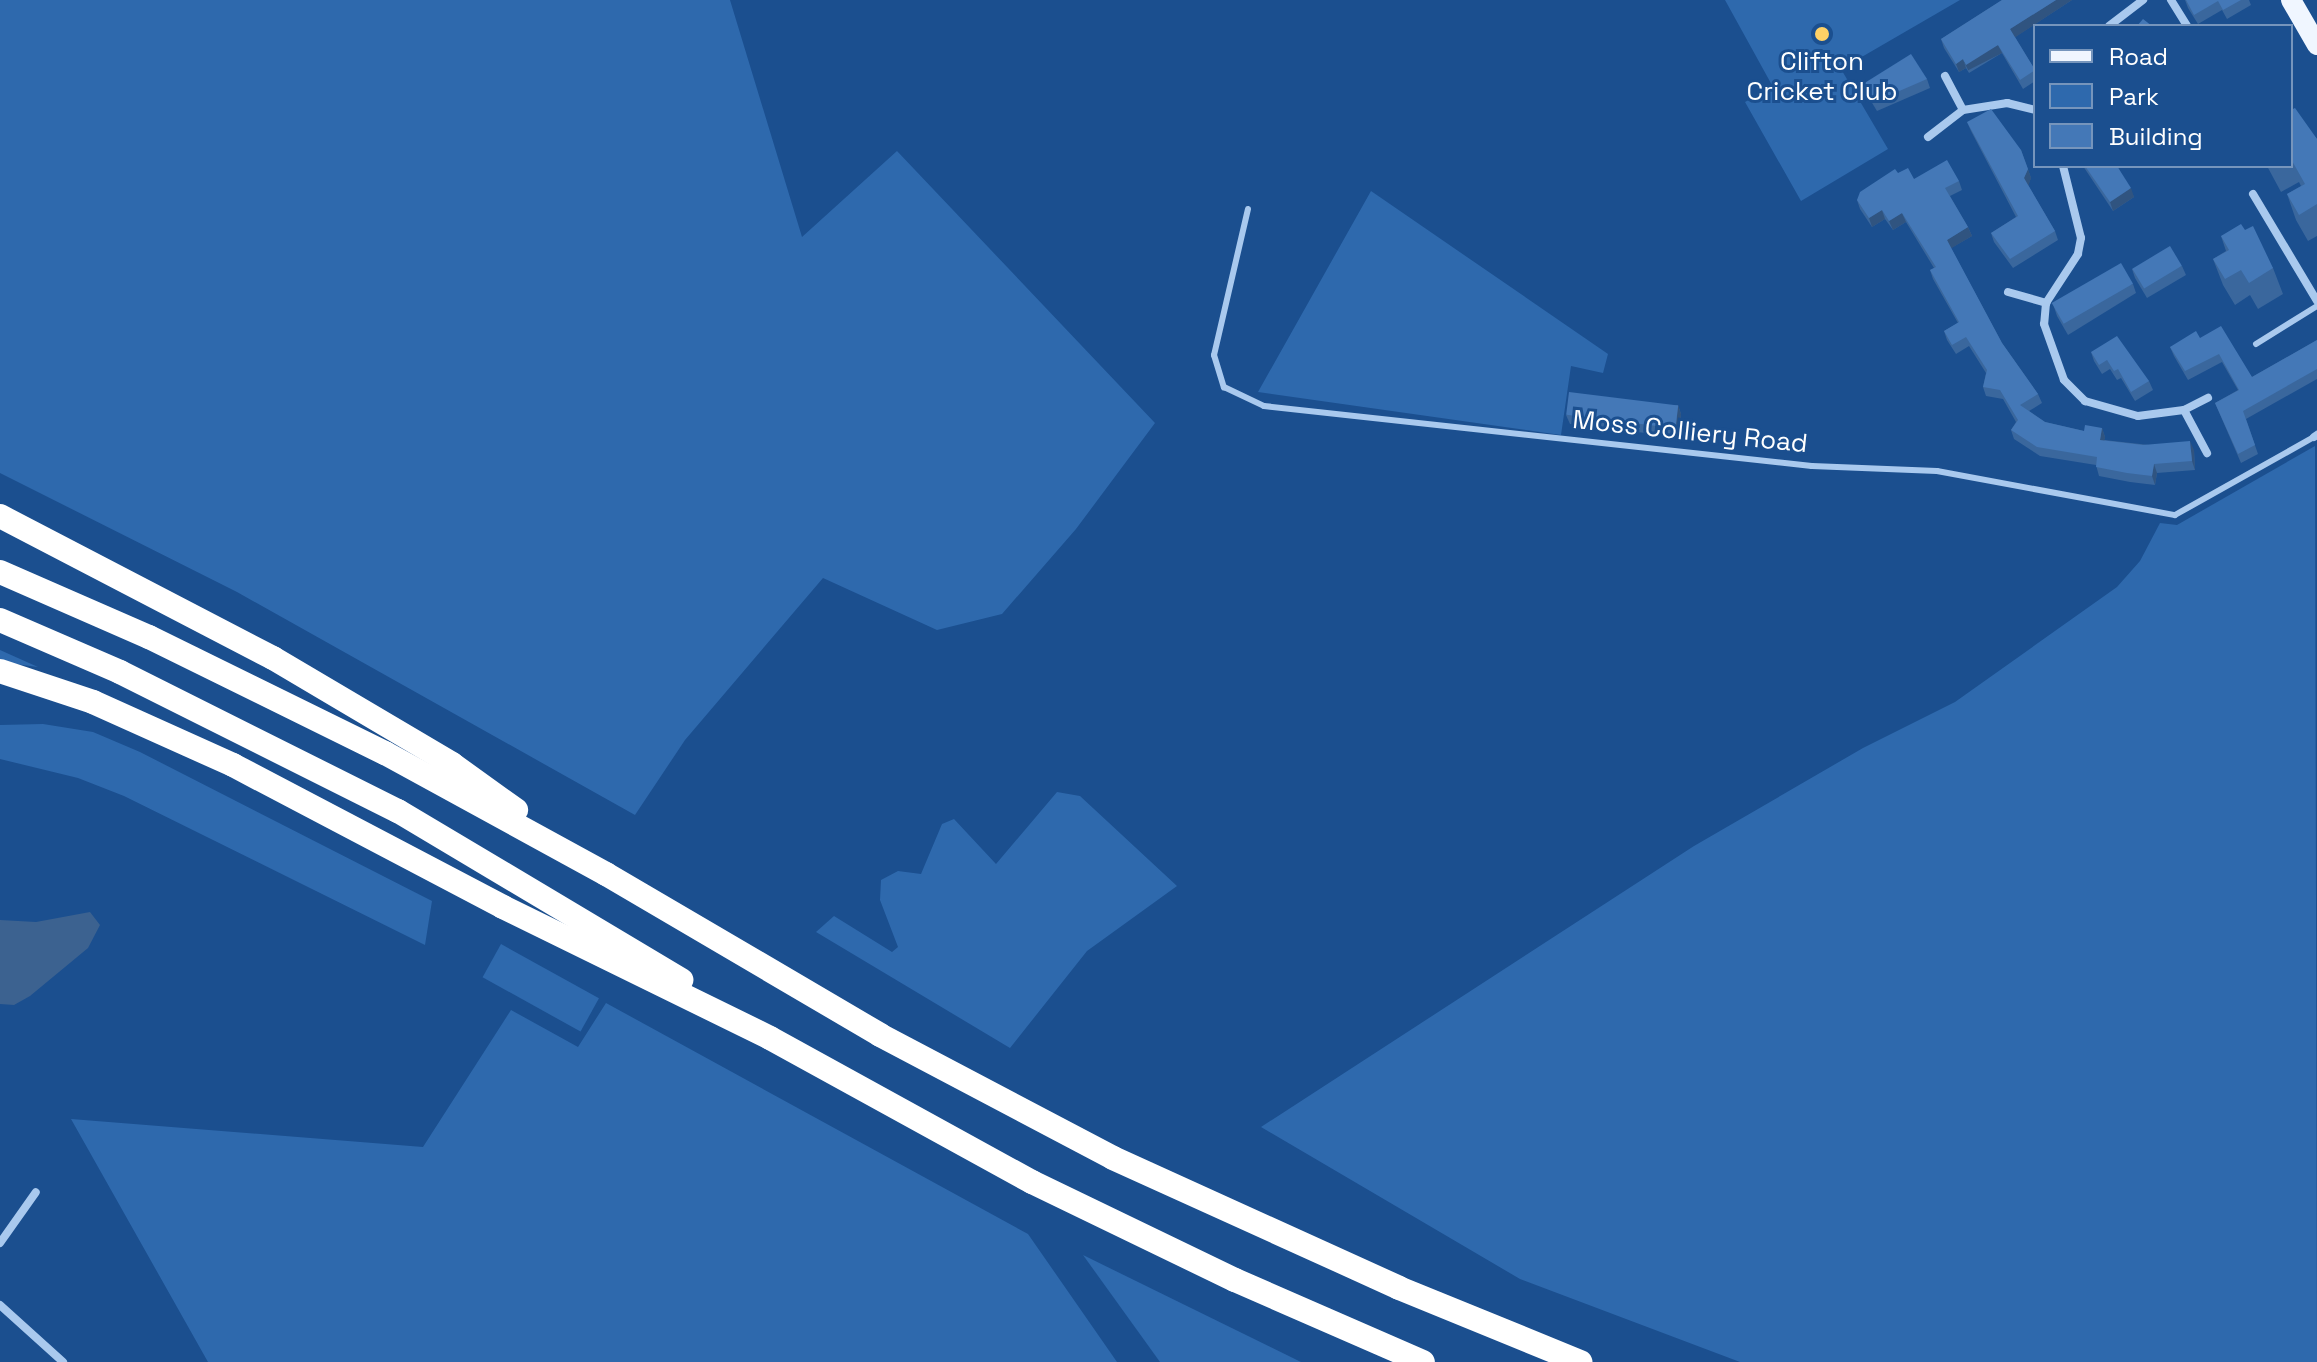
<!DOCTYPE html>
<style>
body{margin:0}
#map{position:relative;width:2317px;height:1362px;overflow:hidden;background:#1b4f8f;font-family:"Space Grotesk",sans-serif}
div>[style]{position:absolute}
[style*='--x']{left:calc(var(--x)*1px);top:calc(var(--y)*1px);width:calc(var(--w)*1px);rotate:calc(var(--a)*1deg)}
.green>*{inset:0;background:#2e69ad;transform-origin:0 0}
.water>*{inset:0;background:#3c6290}
.lane>*{height:6px;margin:-3px;padding:0 3px;transform-origin:3px;border-radius:3px;background:#a9c9ee}
.street>*{height:8px;margin:-4px;padding:0 4px;transform-origin:4px;border-radius:4px;background:#a9c9ee}
.primary>*{height:20px;margin:-10px;padding:0 10px;transform-origin:10px;border-radius:10px;background:#f0f6ff}
.highway>*{height:24px;margin:-12px;padding:0 12px;transform-origin:12px;border-radius:12px;background:#fff}
.wall>*{inset:0;background:#3a679d}
.shaded-wall>*{inset:0;background:#305480;transform-origin:0 0}
.building>*{inset:0;background:#4478b7;transform-origin:0 0}
.dots>*{width:22px;height:22px;translate:-50% -50%;box-sizing:border-box;border:4px solid #1b4f8f;border-radius:50%}
span{translate:-50% -50%;white-space:nowrap;text-align:center;line-height:1.15;-webkit-text-stroke:6px #1b4f8f;paint-order:stroke}
.poi-label{font-size:26px;color:#fff}
.street-label{font-size:26px;color:#fff}
.legend{position:absolute;left:2033px;top:24px;width:260px;height:144px;box-sizing:border-box;background:#1b4f8f;border:2px solid #7695bc;margin:0;padding:10px 14px;list-style:none;font-size:24px;color:#fff}
.legend li{display:flex;align-items:center;gap:16px;height:40px}
.legend b{width:40px;border:2px solid #7695bc}
</style>
<div id="map">
<div class="green">
<i style="clip-path:polygon(0 0,730px 0,802px 237px,897px 151px,1155px 423px,1076px 529px,1002px 614px,937px 630px,823px 578px,685px 740px,635px 815px,237px 592px,0 473px)"></i>
<i style="clip-path:polygon(1725px 0,1960px 0,1841px 69px,1888px 149px,1801px 201px,1745px 102px,1773px 87px)"></i>
<i style="clip-path:polygon(1371px 191px,1608px 354px,1603px 373px,1571px 366px,1561px 435px,1258px 392px)"></i>
<i style="clip-path:polygon(2315px 446px,2317px 1362px,1740px 1362px,1520px 1279px,1261px 1127px,1694px 846px,1863px 748px,1955px 702px,2117px 587px,2140px 561px,2160px 523px,2177px 525px)"></i>
<i style="clip-path:polygon(0 650px,38px 667px,0 662px)"></i>
<i style="clip-path:polygon(43px 724px,93px 732px,140px 752px,432px 901px,425px 945px,124px 796px,78px 778px,0 759px,0 725px)"></i>
<i style="clip-path:polygon(1057px 792px,1080px 796px,1177px 886px,1087px 951px,1010px 1048px,816px 932px,834px 916px,892px 952px,898px 947px,880px 900px,881px 880px,898px 871px,921px 874px,942px 824px,954px 819px,996px 864px)"></i>
<i style="left:501px;top:944px;width:112px;height:38px;rotate:29deg"></i>
<i style="clip-path:polygon(606px 1003px,1028px 1234px,1117px 1362px,208px 1362px,71px 1119px,423px 1147px,511px 1010px,578px 1047px)"></i>
<i style="clip-path:polygon(1083px 1255px,1301px 1362px,1160px 1362px)"></i>
</div>
<div class="water">
<i style="clip-path:polygon(90px 912px,100px 925px,88px 948px,30px 996px,14px 1005px,0 1004px,0 920px,36px 922px)"></i>
</div>
<div class="lane">
<i style="--x:1248;--y:209;--w:150;--a:103.1"></i>
<i style="--x:1214;--y:355;--w:34;--a:73"></i>
<i style="--x:1224;--y:387;--w:44;--a:25.4"></i>
<i style="--x:1264;--y:406;--w:551;--a:6.25"></i>
<i style="--x:1812;--y:466;--w:125;--a:2.3"></i>
<i style="--x:1937;--y:471;--w:242;--a:10.5"></i>
<i style="--x:2175;--y:515;--w:159;--a:-29.3"></i>
<i style="--x:2256;--y:344;--w:72;--a:-31.9"></i>
</div>
<div class="street">
<i style="--x:2171;--y:0;--w:31;--a:58"></i>
<i style="--x:2109;--y:26;--w:43;--a:-37.4"></i>
<i style="--x:1945;--y:76;--w:38;--a:62"></i>
<i style="--x:1928;--y:137;--w:44;--a:-37.6"></i>
<i style="--x:1963;--y:110;--w:45;--a:-9"></i>
<i style="--x:2007;--y:103;--w:29;--a:14"></i>
<i style="--x:2063;--y:166;--w:74;--a:76"></i>
<i style="--x:2081;--y:238;--w:16;--a:101"></i>
<i style="--x:2078;--y:254;--w:59;--a:123.1"></i>
<i style="--x:2046;--y:303;--w:21;--a:95"></i>
<i style="--x:2044;--y:324;--w:59;--a:70.3"></i>
<i style="--x:2064;--y:380;--w:30;--a:45"></i>
<i style="--x:2085;--y:401;--w:55;--a:15.8"></i>
<i style="--x:2138;--y:416;--w:46;--a:-7.4"></i>
<i style="--x:2184;--y:410;--w:27;--a:-27"></i>
<i style="--x:2253;--y:194;--w:125;--a:59.1"></i>
<i style="--x:2008;--y:292;--w:40;--a:16"></i>
<i style="--x:2184;--y:410;--w:49;--a:61.9"></i>
<i style="--x:2314;--y:437;--w:4;--a:-34"></i>
<i style="--x:0;--y:1243;--w:62;--a:-54.8"></i>
<i style="--x:0;--y:1305;--w:85;--a:42.1"></i>
</div>
<div class="primary">
<i style="--x:2291;--y:0;--w:52;--a:60"></i>
</div>
<div class="highway">
<i style="--x:0;--y:516;--w:308;--a:27.5"></i>
<i style="--x:273;--y:658;--w:208;--a:30.6"></i>
<i style="--x:452;--y:764;--w:79;--a:35.7"></i>
<i style="--x:0;--y:572;--w:163;--a:23.6"></i>
<i style="--x:149;--y:637;--w:263;--a:26.2"></i>
<i style="--x:385;--y:753;--w:252;--a:28.7"></i>
<i style="--x:606;--y:874;--w:318;--a:30.4"></i>
<i style="--x:880;--y:1035;--w:263;--a:27.8"></i>
<i style="--x:1113;--y:1158;--w:314;--a:24.4"></i>
<i style="--x:1399;--y:1288;--w:196;--a:22.2"></i>
<i style="--x:0;--y:620;--w:131;--a:23.4"></i>
<i style="--x:120;--y:672;--w:311;--a:26.6"></i>
<i style="--x:398;--y:811;--w:330;--a:30.8"></i>
<i style="--x:0;--y:671;--w:98;--a:18.4"></i>
<i style="--x:93;--y:702;--w:154;--a:24.2"></i>
<i style="--x:233;--y:765;--w:305;--a:27.7"></i>
<i style="--x:503;--y:907;--w:297;--a:26.1"></i>
<i style="--x:770;--y:1038;--w:299;--a:28.8"></i>
<i style="--x:1032;--y:1182;--w:225;--a:25.8"></i>
<i style="--x:1235;--y:1280;--w:205;--a:23.6"></i>
</div>
<div class="wall">
<i style="clip-path:polygon(2002px 0,2072px 0,2015px 37px,2035px 70px,2035px 81px,2023px 89px,2002px 53px,1969px 73px,1966px 68px,1959px 72px,1944px 48px,1941px 39px)"></i>
<i style="clip-path:polygon(2185px 0,2249px 0,2251px 5px,2227px 19px,2222px 10px,2198px 24px,2188px 8px)"></i>
<i style="clip-path:polygon(1927px 79px,1930px 88px,1877px 111px,1866px 93px,1863px 84px)"></i>
<i style="clip-path:polygon(2291px 110px,2317px 139px,2317px 236px,2308px 241px,2296px 220px,2287px 194px,2301px 186px,2299px 182px,2281px 192px,2267px 166px,2291px 166px)"></i>
<i style="clip-path:polygon(1967px 122px,2021px 150px,2031px 178px,2028px 185px,2055px 231px,2058px 240px,2013px 268px,1994px 242px,1991px 233px,2016px 217px,1971px 131px)"></i>
<i style="clip-path:polygon(2083px 166px,2117px 166px,2134px 197px,2113px 211px)"></i>
<i style="clip-path:polygon(1898px 173px,1914px 179px,1959px 181px,1962px 190px,1950px 196px,1968px 227px,1972px 236px,1951px 248px,2002px 343px,2038px 394px,2042px 403px,2029px 411px,2045px 422px,2084px 431px,2102px 428px,2105px 437px,2104px 440px,2194px 450px,2195px 470px,2157px 473px,2155px 485px,2130px 482px,2099px 476px,2096px 465px,2040px 456px,2014px 439px,2011px 430px,2016px 422px,2003px 399px,1986px 396px,1983px 387px,1986px 373px,1969px 346px,1956px 354px,1947px 340px,1944px 331px,1958px 323px,1933px 279px,1930px 270px,1934px 268px,1906px 222px,1893px 230px,1885px 219px,1872px 227px,1860px 209px,1857px 200px)"></i>
<i style="clip-path:polygon(2245px 230px,2273px 268px,2283px 294px,2258px 309px,2250px 295px,2235px 305px,2223px 285px,2213px 259px,2226px 251px,2221px 236px)"></i>
<i style="clip-path:polygon(2182px 266px,2186px 275px,2147px 298px,2135px 278px,2132px 269px)"></i>
<i style="clip-path:polygon(2133px 284px,2136px 293px,2068px 335px,2057px 316px,2054px 307px)"></i>
<i style="clip-path:polygon(2200px 338px,2252px 377px,2317px 340px,2317px 379px,2246px 419px,2258px 454px,2241px 463px,2215px 403px,2238px 390px,2222px 362px,2188px 380px,2174px 356px,2170px 347px)"></i>
<i style="clip-path:polygon(2091px 352px,2149px 381px,2153px 390px,2135px 401px,2121px 378px,2117px 380px,2110px 369px,2102px 374px,2094px 361px)"></i>
<i style="clip-path:polygon(1678px 405px,1681px 414px,1679px 437px,1570px 424px,1566px 415px)"></i>
</div>
<div class="shaded-wall">
<i style="clip-path:polygon(2056px 0,2072px 0,2014px 38px,2010px 29px)"></i>
<i style="left:1998px;top:45px;width:9px;height:38px;rotate:63deg"></i>
<i style="clip-path:polygon(1963px 59px,1966px 68px,1959px 72px,1956px 64px)"></i>
<i style="clip-path:polygon(2028px 169px,2031px 178px,2028px 187px,2024px 178px)"></i>
<i style="clip-path:polygon(2131px 188px,2134px 197px,2113px 211px,2110px 202px)"></i>
<i style="clip-path:polygon(1882px 210px,1885px 219px,1872px 227px,1869px 218px)"></i>
<i style="clip-path:polygon(1902px 213px,1906px 222px,1893px 230px,1889px 221px)"></i>
<i style="clip-path:polygon(1968px 227px,1972px 236px,1950px 249px,1947px 240px)"></i>
<i style="clip-path:polygon(1678px 405px,1681px 414px,1679px 437px,1676px 428px)"></i>
<i style="clip-path:polygon(2102px 428px,2105px 437px,2103px 449px,2100px 440px)"></i>
<i style="clip-path:polygon(2190px 441px,2194px 450px,2195px 470px,2192px 461px)"></i>
<i style="clip-path:polygon(2154px 464px,2157px 473px,2155px 485px,2152px 476px)"></i>
</div>
<div class="building">
<i style="clip-path:polygon(2002px 0,2056px 0,2010px 29px,2035px 70px,2020px 80px,1998px 45px,1966px 65px,1963px 59px,1956px 64px,1941px 39px)"></i>
<i style="clip-path:polygon(2186px 0,2241px 0,2223px 10px,2218px 1px,2194px 15px)"></i>
<i style="clip-path:polygon(2143px 19px,2152px 26px,2137px 26px)"></i>
<i style="clip-path:polygon(1911px 54px,1927px 79px,1874px 102px,1863px 84px)"></i>
<i style="clip-path:polygon(2295px 108px,2317px 139px,2317px 204px,2299px 215px,2287px 194px,2305px 184px,2291px 159px,2291px 110px)"></i>
<i style="clip-path:polygon(1991px 109px,2021px 150px,2028px 169px,2024px 178px,2055px 231px,2010px 259px,1991px 233px,2018px 216px,1967px 122px)"></i>
<i style="clip-path:polygon(1947px 160px,1959px 181px,1945px 188px,1968px 227px,1947px 240px,2002px 343px,2038px 394px,2020px 405px,2045px 422px,2084px 431px,2085px 425px,2102px 428px,2100px 440px,2143px 445px,2190px 441px,2192px 461px,2154px 464px,2152px 476px,2127px 473px,2096px 467px,2097px 457px,2037px 447px,2011px 430px,2018px 420px,2000px 390px,1983px 387px,1987px 370px,1966px 337px,1952px 345px,1944px 331px,1959px 322px,1930px 270px,1936px 267px,1902px 213px,1889px 221px,1882px 210px,1869px 218px,1857px 200px,1860px 192px,1895px 169px,1898px 173px,1908px 168px,1914px 179px)"></i>
<i style="clip-path:polygon(2085px 166px,2117px 166px,2131px 188px,2110px 202px)"></i>
<i style="clip-path:polygon(2241px 224px,2245px 230px,2253px 226px,2273px 268px,2249px 283px,2241px 270px,2225px 279px,2213px 259px,2229px 250px,2221px 236px)"></i>
<i style="left:2170px;top:246px;width:23px;height:44px;rotate:59deg"></i>
<i style="left:2121px;top:263px;width:24px;height:80px;rotate:60deg"></i>
<i style="clip-path:polygon(2221px 326px,2252px 377px,2317px 340px,2317px 369px,2243px 411px,2255px 445px,2238px 454px,2215px 403px,2239px 390px,2219px 354px,2185px 371px,2170px 347px,2196px 331px,2200px 338px)"></i>
<i style="clip-path:polygon(2117px 336px,2149px 381px,2131px 392px,2118px 369px,2114px 371px,2107px 360px,2099px 365px,2091px 352px)"></i>
<i style="left:1569px;top:392px;width:110px;height:23px;rotate:7deg"></i>
</div>
<div class="dots">
<i style="left:1822px;top:34px;background:#ffd166"></i>
</div>
<div class="poi-label">
<span style="left:1822px;top:77px">Clifton<br>Cricket Club</span>
</div>
<div class="street-label">
<span style="left:1690px;top:432px;rotate:6deg">Moss Colliery Road</span>
</div>
<ul class="legend">
<li><b style="height:10px;background:#f0f6ff"></b>Road</li>
<li><b style="height:22px;background:#2e69ad"></b>Park</li>
<li><b style="height:22px;background:#4478b7"></b>Building</li>
</ul>
</div>
